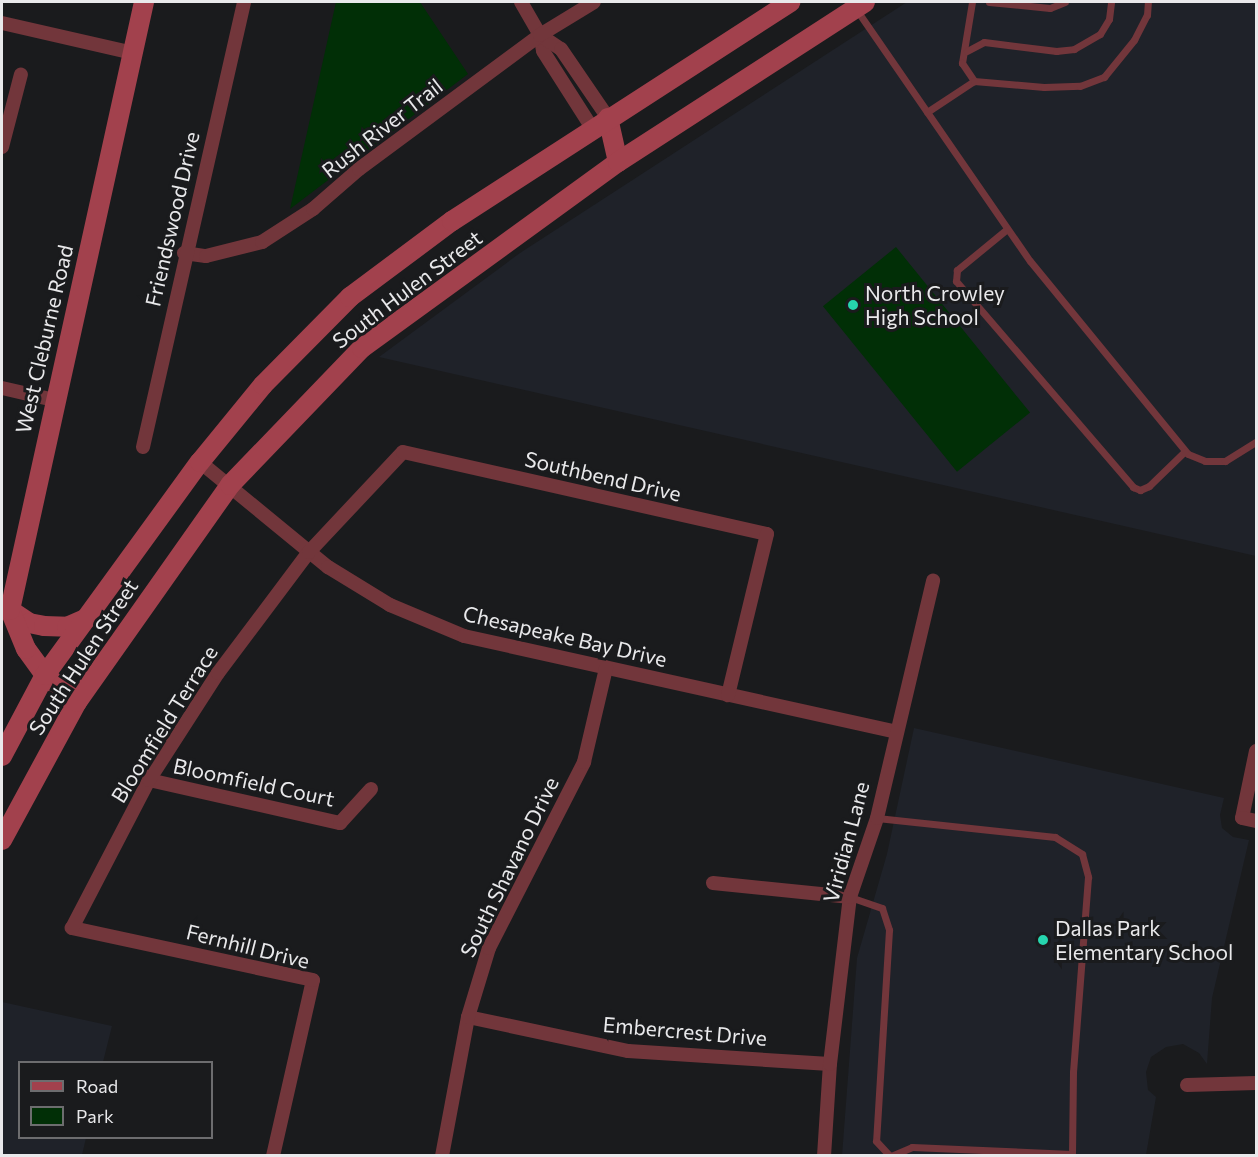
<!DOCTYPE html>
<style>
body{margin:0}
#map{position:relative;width:1258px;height:1157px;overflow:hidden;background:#1a1b1d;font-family:Commissioner,sans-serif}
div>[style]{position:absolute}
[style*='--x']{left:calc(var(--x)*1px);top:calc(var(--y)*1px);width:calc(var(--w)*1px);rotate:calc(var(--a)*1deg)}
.built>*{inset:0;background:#1f2229}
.green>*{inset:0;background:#012f06;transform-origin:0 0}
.lane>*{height:7px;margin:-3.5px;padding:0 3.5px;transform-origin:3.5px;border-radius:3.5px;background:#72363b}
.street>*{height:14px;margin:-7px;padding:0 7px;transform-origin:7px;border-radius:7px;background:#72363b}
.secondary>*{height:20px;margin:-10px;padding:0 10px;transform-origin:10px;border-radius:10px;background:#a2414d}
.dots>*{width:16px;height:16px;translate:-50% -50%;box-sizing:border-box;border:3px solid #1a1b1d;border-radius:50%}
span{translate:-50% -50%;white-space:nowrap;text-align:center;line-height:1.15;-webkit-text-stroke:6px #1a1b1d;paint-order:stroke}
.street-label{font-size:21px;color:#e9e9eb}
.poi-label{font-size:21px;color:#e9e9eb}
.left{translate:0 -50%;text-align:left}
.frame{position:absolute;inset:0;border:3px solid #e9e9eb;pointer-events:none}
.legend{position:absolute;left:18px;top:1061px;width:195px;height:78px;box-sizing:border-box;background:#1a1b1d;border:2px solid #6d6d6f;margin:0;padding:8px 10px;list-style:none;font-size:18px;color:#e9e9eb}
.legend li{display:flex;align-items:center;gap:12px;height:30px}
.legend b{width:30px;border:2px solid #6d6d6f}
</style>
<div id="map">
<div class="built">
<i style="clip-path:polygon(907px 2px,1256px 2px,1256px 556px,379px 357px,520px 253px)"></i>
<i style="clip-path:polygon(914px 728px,1224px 798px,1220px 815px,1222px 828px,1233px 837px,1249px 840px,1212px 998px,1207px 1064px,1199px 1053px,1183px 1044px,1166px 1047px,1151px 1057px,1146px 1072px,1148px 1090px,1156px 1097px,1146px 1155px,842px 1156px,857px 958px,887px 854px)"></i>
<i style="clip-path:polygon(2px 1002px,112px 1026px,103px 1062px,20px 1062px,20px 1138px,86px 1138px,82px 1155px,2px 1155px)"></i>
</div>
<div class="green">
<i style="clip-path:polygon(336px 2px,420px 2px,468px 74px,290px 209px)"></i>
<i style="left:896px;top:247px;width:213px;height:94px;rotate:51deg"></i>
</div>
<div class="lane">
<i style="--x:972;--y:2;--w:62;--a:99.3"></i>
<i style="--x:962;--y:63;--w:22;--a:56"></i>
<i style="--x:989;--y:2;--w:61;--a:5.6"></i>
<i style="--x:1050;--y:8;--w:16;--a:-22"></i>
<i style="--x:856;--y:9;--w:306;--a:55.4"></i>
<i style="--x:1030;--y:261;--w:249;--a:50.7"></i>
<i style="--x:1188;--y:454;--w:18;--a:22"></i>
<i style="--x:1205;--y:461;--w:20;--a:0"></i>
<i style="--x:1225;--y:461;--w:36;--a:-32"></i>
<i style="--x:967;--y:51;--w:19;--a:-28"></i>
<i style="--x:984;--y:42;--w:73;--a:7.1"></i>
<i style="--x:1056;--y:51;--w:18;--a:-6"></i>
<i style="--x:1074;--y:49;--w:30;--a:-30"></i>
<i style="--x:1100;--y:34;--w:17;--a:-59"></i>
<i style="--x:1109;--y:19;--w:17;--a:-83"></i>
<i style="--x:927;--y:112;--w:56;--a:-33.4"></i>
<i style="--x:974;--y:81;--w:70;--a:4.9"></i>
<i style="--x:1044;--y:87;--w:36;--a:-2"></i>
<i style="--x:1080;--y:86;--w:26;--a:-21"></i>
<i style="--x:1104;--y:77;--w:48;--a:-51"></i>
<i style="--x:1134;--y:40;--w:28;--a:-63"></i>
<i style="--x:1147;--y:15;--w:13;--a:-86"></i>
<i style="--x:1007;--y:229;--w:65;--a:140.6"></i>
<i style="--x:957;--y:270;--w:11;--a:95"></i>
<i style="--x:956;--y:281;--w:272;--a:49.3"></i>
<i style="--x:1133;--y:487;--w:8;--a:23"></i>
<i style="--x:1140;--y:490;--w:10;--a:-24"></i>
<i style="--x:1149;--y:486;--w:50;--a:-44.2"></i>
<i style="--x:877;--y:818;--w:179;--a:6.1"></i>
<i style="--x:1055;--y:837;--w:32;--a:32"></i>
<i style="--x:1082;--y:854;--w:24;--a:75"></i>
<i style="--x:1088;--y:877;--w:196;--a:94.4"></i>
<i style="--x:1073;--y:1072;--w:84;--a:90.7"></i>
<i style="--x:850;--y:897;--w:34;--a:19"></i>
<i style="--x:882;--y:908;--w:23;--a:72"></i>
<i style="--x:889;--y:930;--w:211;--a:93.5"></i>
<i style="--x:876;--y:1141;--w:21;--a:47"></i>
<i style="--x:891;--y:1156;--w:23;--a:-23"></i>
<i style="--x:912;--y:1147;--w:160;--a:2.5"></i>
</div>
<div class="street">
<i style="--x:521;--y:2;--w:38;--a:60"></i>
<i style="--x:540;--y:35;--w:16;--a:79"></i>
<i style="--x:543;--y:51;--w:91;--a:57.5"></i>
<i style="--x:2;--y:23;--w:134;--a:12.9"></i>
<i style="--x:540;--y:35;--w:25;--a:34"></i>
<i style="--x:561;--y:49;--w:83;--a:55.7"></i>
<i style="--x:2;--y:147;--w:75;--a:-75.4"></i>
<i style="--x:184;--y:253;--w:22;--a:8"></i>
<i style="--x:206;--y:256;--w:58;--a:-14"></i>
<i style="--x:262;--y:242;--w:61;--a:-32.9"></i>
<i style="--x:313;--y:209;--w:61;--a:-41"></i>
<i style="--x:359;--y:169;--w:225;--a:-36.5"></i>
<i style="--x:540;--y:35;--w:63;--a:-31.4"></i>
<i style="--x:2;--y:388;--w:53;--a:13"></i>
<i style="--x:143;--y:447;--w:456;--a:-77.2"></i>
<i style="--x:200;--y:462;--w:166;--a:39.4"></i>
<i style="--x:328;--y:567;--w:73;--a:31.5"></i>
<i style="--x:390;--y:605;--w:80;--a:22.7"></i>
<i style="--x:464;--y:636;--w:443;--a:12.5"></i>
<i style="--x:1256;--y:751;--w:68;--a:101.8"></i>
<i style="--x:1242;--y:818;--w:14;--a:12"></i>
<i style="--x:149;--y:780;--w:196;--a:12.7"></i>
<i style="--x:340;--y:823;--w:46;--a:-47.6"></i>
<i style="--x:713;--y:883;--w:138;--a:5.8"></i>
<i style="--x:468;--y:1017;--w:164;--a:12"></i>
<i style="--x:628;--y:1051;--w:202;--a:3.7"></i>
<i style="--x:1187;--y:1085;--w:69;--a:-1.7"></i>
<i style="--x:273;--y:1156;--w:180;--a:-77.2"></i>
<i style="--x:313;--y:980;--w:247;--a:-167.8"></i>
<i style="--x:72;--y:928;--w:167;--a:-62.5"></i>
<i style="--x:149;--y:780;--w:127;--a:-57.2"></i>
<i style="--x:218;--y:673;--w:151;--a:-53.1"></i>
<i style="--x:309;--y:552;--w:137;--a:-46.8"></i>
<i style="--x:403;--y:452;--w:373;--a:12.7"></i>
<i style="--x:767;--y:534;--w:166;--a:103.6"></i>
<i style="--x:442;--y:1156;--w:141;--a:-79.4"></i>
<i style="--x:468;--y:1017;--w:72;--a:-73.1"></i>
<i style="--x:489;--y:948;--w:209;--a:-62.9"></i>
<i style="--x:584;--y:762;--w:97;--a:-76.8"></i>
<i style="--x:824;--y:1156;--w:92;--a:-86.3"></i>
<i style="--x:830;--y:1064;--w:168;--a:-83.2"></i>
<i style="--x:850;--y:897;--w:83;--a:-71.1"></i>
<i style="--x:877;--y:818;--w:244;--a:-76.7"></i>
</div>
<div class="secondary">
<i style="--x:608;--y:118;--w:45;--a:77.2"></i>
<i style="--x:10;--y:610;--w:23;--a:34"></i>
<i style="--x:29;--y:623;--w:15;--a:11"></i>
<i style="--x:44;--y:626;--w:23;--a:2"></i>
<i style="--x:67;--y:627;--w:22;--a:-24"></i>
<i style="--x:77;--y:702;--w:42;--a:-139.8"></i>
<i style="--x:45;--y:675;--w:32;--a:-126"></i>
<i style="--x:26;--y:649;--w:42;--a:-112.3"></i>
<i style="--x:10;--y:610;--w:623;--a:-77.57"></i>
<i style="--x:2;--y:756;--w:92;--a:-62"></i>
<i style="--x:45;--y:675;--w:263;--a:-54"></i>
<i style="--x:200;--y:462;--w:99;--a:-50.7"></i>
<i style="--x:263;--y:385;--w:124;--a:-45.3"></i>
<i style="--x:350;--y:297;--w:127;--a:-36.7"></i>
<i style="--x:452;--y:221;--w:403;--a:-32.9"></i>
<i style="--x:2;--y:840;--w:157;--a:-61.5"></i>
<i style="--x:77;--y:702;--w:266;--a:-54.8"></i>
<i style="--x:230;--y:485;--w:190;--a:-46.1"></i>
<i style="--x:362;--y:348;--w:316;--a:-36"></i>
<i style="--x:618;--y:162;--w:294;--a:-32.9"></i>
</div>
<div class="dots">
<i style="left:853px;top:305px;background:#26d5ae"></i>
<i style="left:1043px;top:940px;background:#26d5ae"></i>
</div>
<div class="street-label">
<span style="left:382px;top:128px;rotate:-38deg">Rush River Trail</span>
<span style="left:172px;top:219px;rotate:-77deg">Friendswood Drive</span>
<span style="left:407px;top:289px;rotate:-37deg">South Hulen Street</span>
<span style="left:44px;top:339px;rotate:-77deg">West Cleburne Road</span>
<span style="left:603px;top:476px;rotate:13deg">Southbend Drive</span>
<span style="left:565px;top:636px;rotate:13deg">Chesapeake Bay Drive</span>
<span style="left:83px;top:657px;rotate:-57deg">South Hulen Street</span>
<span style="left:164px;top:724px;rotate:-58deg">Bloomfield Terrace</span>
<span style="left:254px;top:782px;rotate:12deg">Bloomfield Court</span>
<span style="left:846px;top:842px;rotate:-75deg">Viridian Lane</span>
<span style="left:509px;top:867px;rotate:-64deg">South Shavano Drive</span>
<span style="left:248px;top:946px;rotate:14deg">Fernhill Drive</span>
<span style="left:685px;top:1031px;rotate:5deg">Embercrest Drive</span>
</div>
<div class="poi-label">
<span class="left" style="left:865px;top:305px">North Crowley<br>High School</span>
<span class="left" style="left:1055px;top:940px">Dallas Park<br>Elementary School</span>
</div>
<div class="frame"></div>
<ul class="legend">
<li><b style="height:8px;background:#a2414d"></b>Road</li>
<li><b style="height:16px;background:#012f06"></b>Park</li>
</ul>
</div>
